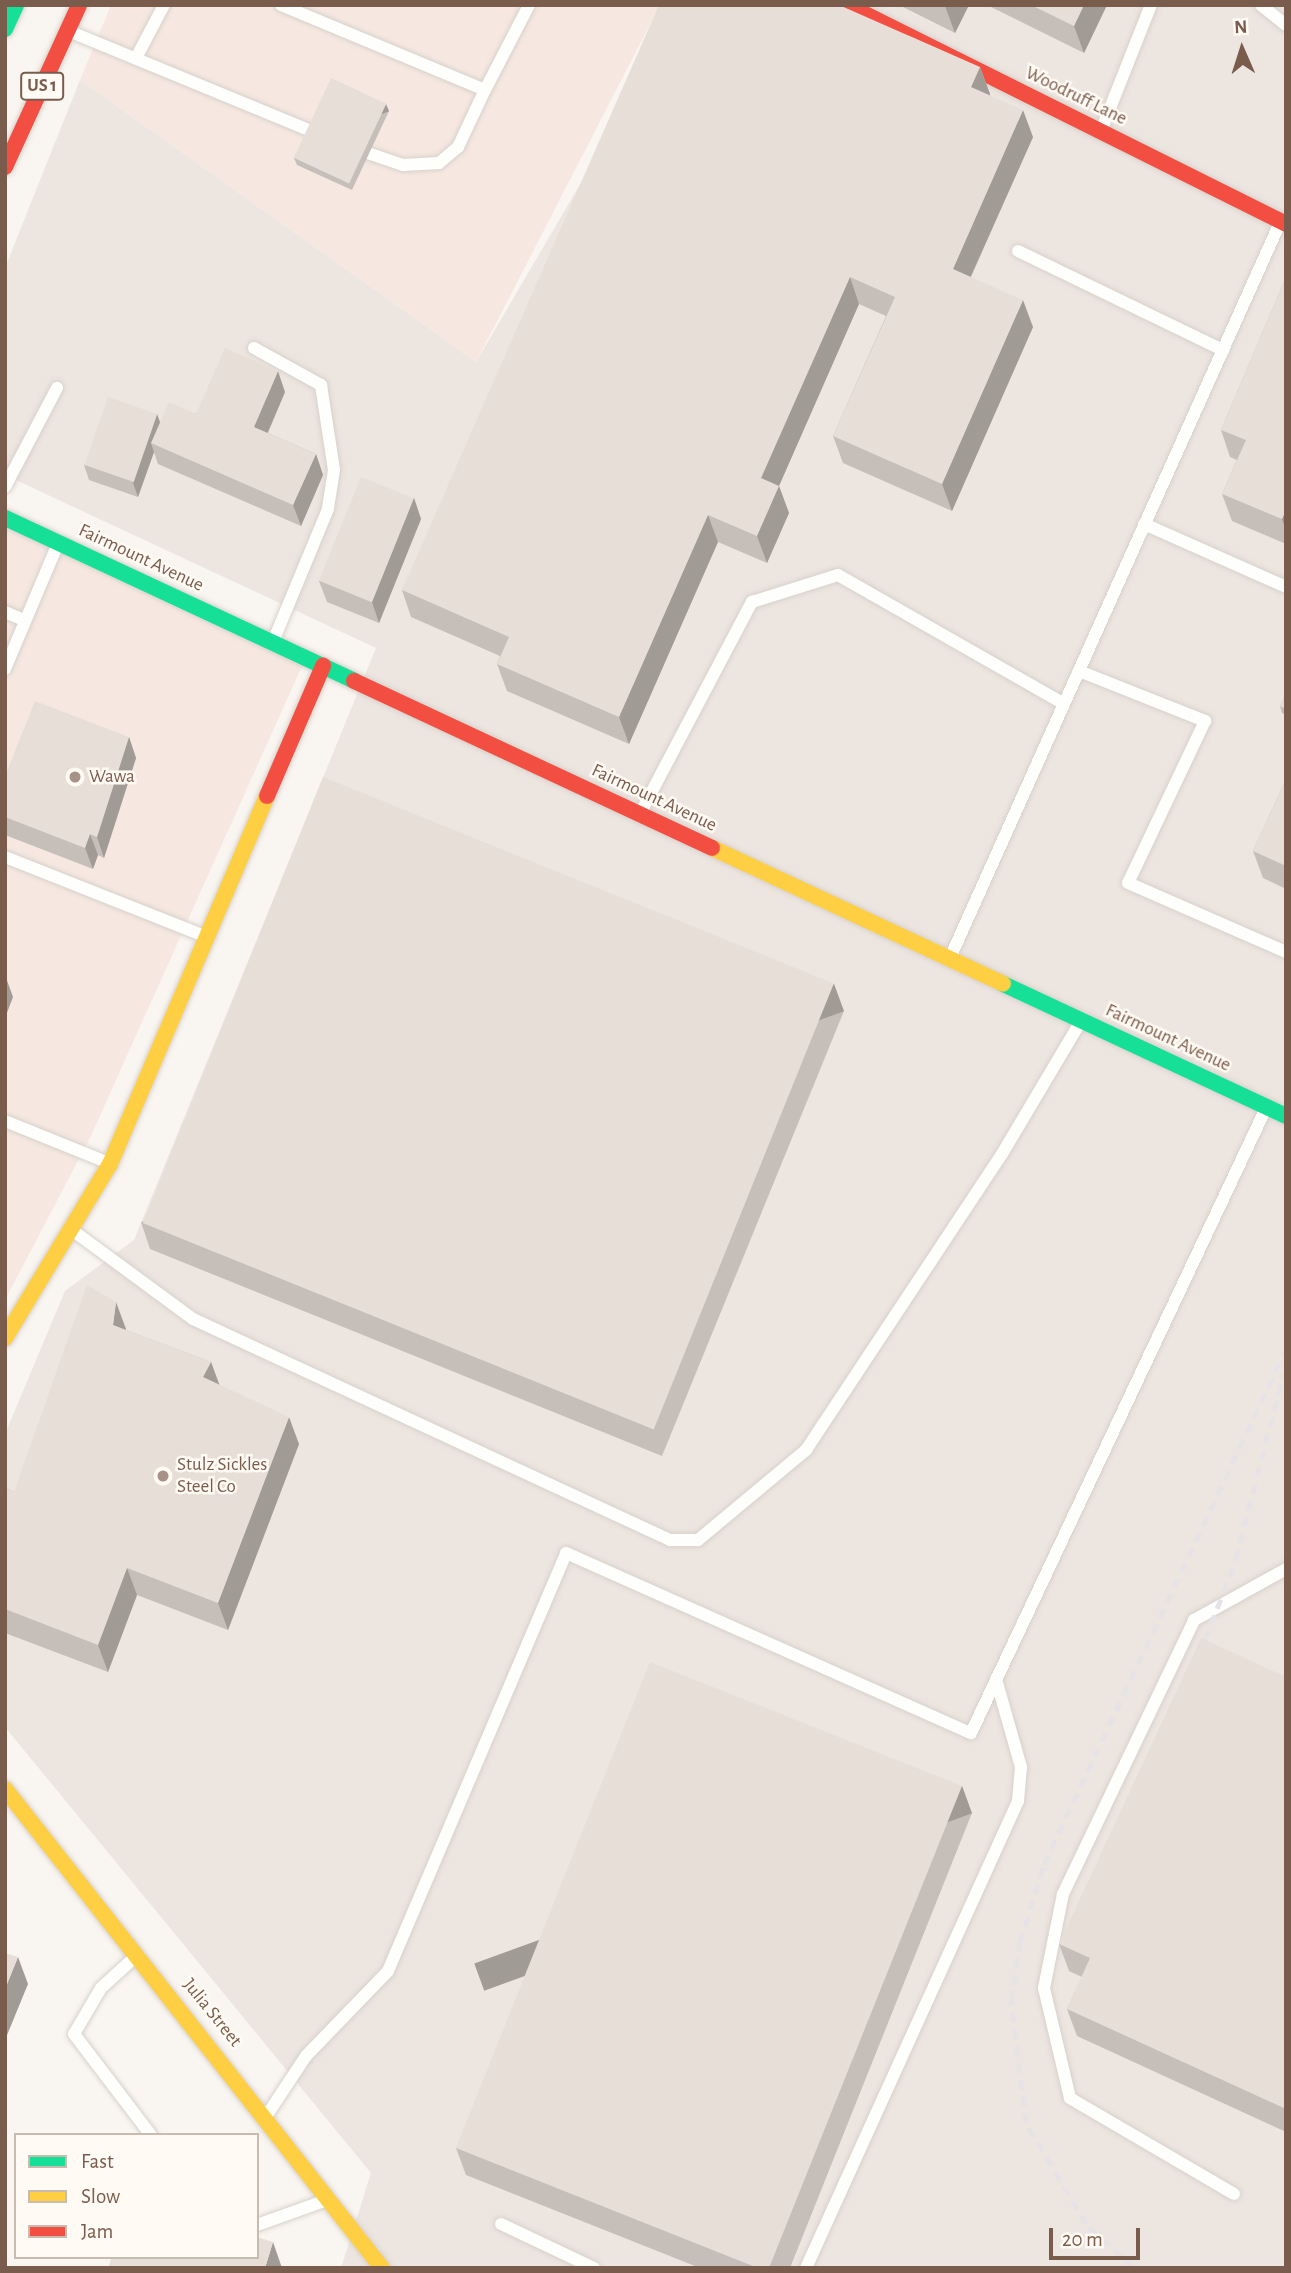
<!DOCTYPE html>
<style>
body{margin:0}
#map{position:relative;width:1291px;height:2273px;overflow:hidden;background:#f9f5f0;font-family:"Alegreya Sans",sans-serif}
div>[style]{position:absolute}
[style*='--x']{left:calc(var(--x)*1px);top:calc(var(--y)*1px);width:calc(var(--w)*1px);rotate:calc(var(--a)*1deg)}
.commercial>*{inset:0;background:#f6e8e1}
.industrial>*{inset:0;background:#ede5e0}
.roads{filter:drop-shadow(0 0 2px #d7d1cb) drop-shadow(0 0 2px #d7d1cb)}
.lane>*{height:12px;margin:-6px;padding:0 6px;transform-origin:6px;border-radius:6px;background:#fefefd}
.fast>*{height:16px;margin:-8px;padding:0 8px;transform-origin:8px;border-radius:8px;background:#16e098}
.slow>*{height:16px;margin:-8px;padding:0 8px;transform-origin:8px;border-radius:8px;background:#ffcf43}
.jam>*{height:16px;margin:-8px;padding:0 8px;transform-origin:8px;border-radius:8px;background:#f24e42}
.rail>*{height:5px;margin-top:-2.5px;transform-origin:0;background:repeating-linear-gradient(90deg,#e6e3e7 0 10px,transparent 0 17px)}
.wall>*{inset:0;background:#c6bfb9}
.shaded-wall>*{inset:0;background:#a19b96;transform-origin:0 0}
.building>*{inset:0;background:#e6ded7;transform-origin:0 0}
.dots>*{width:19px;height:19px;translate:-50% -50%;box-sizing:border-box;border:4px solid #fffaf3;border-radius:50%}
span{translate:-50% -50%;white-space:nowrap;text-align:center;line-height:1.15;-webkit-text-stroke:5px #fffaf3;paint-order:stroke}
.shield-label span{padding:2px 5px;background:#fffaf3;border:2px solid;border-radius:5px;-webkit-text-stroke-width:0}
.shield-label{font-size:18px;color:#7a5c4d;font-weight:700}
.street-label{font-size:19px;color:#7a5c4d}
.poi-label{font-size:19px;color:#7a5c4d}
.left{translate:0 -50%;text-align:left}
.frame{position:absolute;inset:0;border:7px solid #7a5c4d;pointer-events:none}
.legend{position:absolute;left:14px;top:2133px;width:245px;height:126px;box-sizing:border-box;background:#fffaf3;border:2px solid #cabbb1;margin:0;padding:9px 12px;list-style:none;font-size:21px;color:#7a5c4d}
.legend li{display:flex;align-items:center;gap:14px;height:35px}
.legend b{width:35px;border:2px solid #cabbb1}
.north{position:absolute;left:1207px;top:14px;width:70px;height:70px;-webkit-text-stroke:5px #fffaf3;paint-order:stroke;rotate:357deg;font-size:19px;font-weight:700;line-height:28px;text-align:center;color:#7a5c4d}
.north::after{content:'';display:block;margin:auto;width:24px;height:32px;background:#7a5c4d;clip-path:polygon(50% 0,100% 100%,50% 72%,0 100%)}
.scale{position:absolute;left:1049px;top:2228px;width:91px;height:32px;box-sizing:border-box;border:4px solid #7a5c4d;border-top:0;padding-left:9px;font-size:21px;line-height:24px;white-space:nowrap;color:#7a5c4d;-webkit-text-stroke:5px #fffaf3;paint-order:stroke}
</style>
<div id="map">
<div class="commercial">
<i style="clip-path:polygon(111px 5px,660px 5px,476px 362px,80px 80px)"></i>
<i style="clip-path:polygon(5px 527px,302px 666px,90px 1138px,5px 1300px)"></i>
</div>
<div class="industrial">
<i style="clip-path:polygon(685px 5px,1286px 5px,1286px 2268px,341px 2268px,371px 2173px,5px 1727px,5px 1434px,65px 1291px,134px 1240px,376px 648px,5px 475px,5px 268px,80px 80px,476px 362px)"></i>
</div>
<div class="roads">
<div class="lane">
<i style="--x:281;--y:5;--w:221;--a:22.6"></i>
<i style="--x:485;--y:90;--w:96;--a:-62.6"></i>
<i style="--x:1261;--y:5;--w:32;--a:39"></i>
<i style="--x:71;--y:32;--w:273;--a:22.4"></i>
<i style="--x:136;--y:58;--w:60;--a:-62.2"></i>
<i style="--x:1101;--y:131;--w:136;--a:-68.4"></i>
<i style="--x:353;--y:148;--w:53;--a:18.8"></i>
<i style="--x:403;--y:165;--w:36;--a:-3"></i>
<i style="--x:439;--y:163;--w:25;--a:-40"></i>
<i style="--x:458;--y:147;--w:63;--a:-64.7"></i>
<i style="--x:1018;--y:251;--w:228;--a:25.8"></i>
<i style="--x:254;--y:348;--w:77;--a:28.9"></i>
<i style="--x:321;--y:385;--w:86;--a:81.3"></i>
<i style="--x:334;--y:470;--w:39;--a:99"></i>
<i style="--x:328;--y:509;--w:144;--a:112.5"></i>
<i style="--x:5;--y:487;--w:112;--a:-62.3"></i>
<i style="--x:1144;--y:524;--w:155;--a:23.9"></i>
<i style="--x:5;--y:612;--w:21;--a:23"></i>
<i style="--x:5;--y:669;--w:134;--a:-67.1"></i>
<i style="--x:1079;--y:671;--w:136;--a:21.6"></i>
<i style="--x:1205;--y:721;--w:179;--a:115.4"></i>
<i style="--x:1128;--y:883;--w:172;--a:23.6"></i>
<i style="--x:640;--y:814;--w:240;--a:-62.2"></i>
<i style="--x:752;--y:602;--w:90;--a:-17.4"></i>
<i style="--x:838;--y:575;--w:260;--a:29.7"></i>
<i style="--x:5;--y:857;--w:217;--a:21.6"></i>
<i style="--x:950;--y:958;--w:803;--a:-65.83"></i>
<i style="--x:5;--y:1121;--w:112;--a:22"></i>
<i style="--x:72;--y:1230;--w:150;--a:36.3"></i>
<i style="--x:193;--y:1319;--w:526;--a:24.86"></i>
<i style="--x:670;--y:1540;--w:28;--a:0"></i>
<i style="--x:698;--y:1540;--w:141;--a:-39.8"></i>
<i style="--x:806;--y:1450;--w:355;--a:-56.5"></i>
<i style="--x:1002;--y:1154;--w:155;--a:-59.3"></i>
<i style="--x:135;--y:1957;--w:46;--a:137.6"></i>
<i style="--x:101;--y:1988;--w:53;--a:120.4"></i>
<i style="--x:74;--y:2034;--w:127;--a:52.7"></i>
<i style="--x:267;--y:2115;--w:71;--a:-56.5"></i>
<i style="--x:306;--y:2056;--w:118;--a:-46"></i>
<i style="--x:388;--y:1971;--w:454;--a:-66.9"></i>
<i style="--x:566;--y:1553;--w:443;--a:24"></i>
<i style="--x:971;--y:1733;--w:691;--a:-64.73"></i>
<i style="--x:1234;--y:2194;--w:190;--a:-149.7"></i>
<i style="--x:1070;--y:2098;--w:113;--a:-103.3"></i>
<i style="--x:1044;--y:1988;--w:96;--a:-78.6"></i>
<i style="--x:1063;--y:1894;--w:304;--a:-64.4"></i>
<i style="--x:1194;--y:1620;--w:105;--a:-29"></i>
<i style="--x:501;--y:2224;--w:103;--a:25.3"></i>
<i style="--x:257;--y:2225;--w:74;--a:-19.7"></i>
<i style="--x:806;--y:2268;--w:513;--a:-65.58"></i>
<i style="--x:1018;--y:1801;--w:34;--a:-85"></i>
<i style="--x:1021;--y:1767;--w:91;--a:-105.9"></i>
</div>
<div class="fast">
<i style="--x:5;--y:29;--w:26;--a:-65"></i>
<i style="--x:5;--y:518;--w:385;--a:25"></i>
<i style="--x:1003;--y:984;--w:312;--a:25"></i>
</div>
<div class="slow">
<i style="--x:712;--y:848;--w:321;--a:25"></i>
<i style="--x:5;--y:1338;--w:203;--a:-58.9"></i>
<i style="--x:110;--y:1164;--w:400;--a:-66.9"></i>
<i style="--x:5;--y:1789;--w:610;--a:51.8"></i>
</div>
<div class="jam">
<i style="--x:847;--y:5;--w:491;--a:26.5"></i>
<i style="--x:5;--y:167;--w:178;--a:-65.4"></i>
<i style="--x:354;--y:681;--w:395;--a:25"></i>
<i style="--x:267;--y:796;--w:142;--a:-66.7"></i>
</div>
</div>
<div class="rail">
<i style="--x:1199;--y:1656;--w:104;--a:-69.1"></i>
<i style="--x:1236;--y:1559;--w:193;--a:-75.6"></i>
<i style="--x:1134;--y:2268;--w:65;--a:-137.5"></i>
<i style="--x:1086;--y:2224;--w:117;--a:-120.7"></i>
<i style="--x:1026;--y:2123;--w:123;--a:-97"></i>
<i style="--x:1011;--y:2001;--w:60;--a:-81.3"></i>
<i style="--x:1020;--y:1942;--w:82;--a:-72.9"></i>
<i style="--x:1044;--y:1864;--w:569;--a:-64.83"></i>
</div>
<div class="wall">
<i style="clip-path:polygon(899px 5px,969px 5px,955px 33px)"></i>
<i style="clip-path:polygon(987px 5px,1107px 5px,1084px 53px)"></i>
<i style="clip-path:polygon(980px 67px,990px 94px,990px 95px,1033px 137px,971px 277px,1033px 327px,952px 511px,843px 463px,833px 436px,886px 316px,859px 304px,779px 486px,789px 513px,767px 563px,718px 542px,629px 744px,507px 691px,497px 664px,500px 656px,411px 617px,402px 590px)"></i>
<i style="clip-path:polygon(389px 111px,352px 190px,297px 165px,294px 158px)"></i>
<i style="clip-path:polygon(1286px 277px,1286px 544px,1232px 521px,1222px 494px,1237px 460px,1230px 457px,1221px 430px)"></i>
<i style="clip-path:polygon(285px 392px,268px 433px,316px 454px,323px 475px,301px 526px,158px 464px,154px 452px,138px 497px,89px 480px,84px 465px,157px 414px,160px 422px)"></i>
<i style="clip-path:polygon(414px 498px,421px 519px,379px 623px,327px 602px,319px 581px)"></i>
<i style="clip-path:polygon(1286px 693px,1286px 715px,1282px 713px,1280px 706px)"></i>
<i style="clip-path:polygon(129px 737px,136px 758px,104px 858px,98px 855px,93px 869px,5px 835px,5px 776px)"></i>
<i style="clip-path:polygon(1286px 779px,1286px 889px,1263px 878px,1253px 851px)"></i>
<i style="clip-path:polygon(834px 984px,844px 1011px,662px 1456px,150px 1249px,141px 1222px)"></i>
<i style="clip-path:polygon(126px 1330px,211px 1362px,219px 1385px,299px 1444px,228px 1630px,137px 1595px,108px 1672px,5px 1633px,5px 1487px,14px 1492px)"></i>
<i style="clip-path:polygon(1286px 1677px,1286px 2132px,1077px 2036px,1067px 2009px,1082px 1977px,1069px 1971px,1059px 1944px)"></i>
<i style="clip-path:polygon(962px 1786px,972px 1813px,790px 2268px,700px 2268px,466px 2175px,456px 2148px)"></i>
</div>
<div class="shaded-wall">
<i style="clip-path:polygon(946px 5px,969px 5px,955px 33px,945px 6px)"></i>
<i style="clip-path:polygon(1084px 5px,1107px 5px,1084px 53px,1074px 26px)"></i>
<i style="clip-path:polygon(980px 67px,990px 94px,981px 114px,971px 87px)"></i>
<i style="left:386px;top:104px;width:8px;height:87px;rotate:67deg"></i>
<i style="clip-path:polygon(1023px 110px,1033px 137px,962px 296px,953px 269px)"></i>
<i style="clip-path:polygon(850px 277px,859px 304px,779px 486px,789px 513px,767px 563px,757px 536px,761px 478px)"></i>
<i style="clip-path:polygon(1023px 300px,1033px 327px,952px 511px,942px 484px)"></i>
<i style="clip-path:polygon(278px 371px,285px 392px,261px 448px,254px 427px)"></i>
<i style="clip-path:polygon(157px 414px,162px 428px,151px 443px,154px 452px,138px 497px,133px 483px)"></i>
<i style="clip-path:polygon(316px 454px,323px 475px,301px 526px,293px 505px)"></i>
<i style="clip-path:polygon(414px 498px,421px 519px,379px 623px,372px 602px)"></i>
<i style="clip-path:polygon(1286px 510px,1286px 531px,1282px 519px)"></i>
<i style="clip-path:polygon(708px 515px,718px 542px,629px 744px,619px 717px)"></i>
<i style="clip-path:polygon(129px 737px,136px 758px,104px 858px,97px 837px)"></i>
<i style="clip-path:polygon(90px 834px,98px 855px,93px 869px,85px 848px)"></i>
<i style="clip-path:polygon(5px 975px,13px 997px,5px 1018px)"></i>
<i style="left:834px;top:984px;width:29px;height:481px;rotate:70deg"></i>
<i style="clip-path:polygon(116px 1302px,126px 1329px,123px 1352px,113px 1325px)"></i>
<i style="clip-path:polygon(211px 1362px,221px 1389px,203px 1377px)"></i>
<i style="clip-path:polygon(289px 1417px,299px 1444px,228px 1630px,218px 1603px)"></i>
<i style="clip-path:polygon(127px 1568px,137px 1595px,108px 1672px,98px 1645px)"></i>
<i style="left:962px;top:1786px;width:29px;height:519px;rotate:70deg"></i>
<i style="clip-path:polygon(18px 1957px,28px 1984px,5px 2040px,5px 1989px)"></i>
<i style="clip-path:polygon(273px 2242px,282px 2268px,265px 2268px)"></i>
</div>
<div class="building">
<i style="clip-path:polygon(659px 5px,839px 5px,980px 67px,971px 87px,1023px 110px,953px 269px,1023px 300px,942px 484px,833px 436px,895px 297px,850px 277px,761px 478px,779px 486px,757px 536px,708px 515px,619px 717px,497px 664px,509px 637px,402px 590px)"></i>
<i style="clip-path:polygon(1031px 5px,1084px 5px,1074px 26px)"></i>
<i style="left:331px;top:78px;width:61px;height:88px;rotate:25deg"></i>
<i style="clip-path:polygon(1286px 277px,1286px 510px,1282px 519px,1222px 494px,1246px 440px,1221px 430px)"></i>
<i style="clip-path:polygon(225px 348px,278px 371px,254px 427px,316px 454px,293px 505px,151px 443px,169px 402px,196px 414px)"></i>
<i style="left:108px;top:397px;width:52px;height:72px;rotate:19deg"></i>
<i style="left:361px;top:477px;width:57px;height:112px;rotate:22deg"></i>
<i style="clip-path:polygon(1286px 693px,1286px 709px,1280px 706px)"></i>
<i style="clip-path:polygon(35px 701px,129px 737px,97px 837px,90px 834px,85px 848px,5px 817px,5px 776px)"></i>
<i style="left:323px;top:777px;width:551px;height:481px;rotate:22deg"></i>
<i style="clip-path:polygon(1286px 779px,1286px 866px,1253px 851px)"></i>
<i style="clip-path:polygon(87px 1285px,116px 1302px,113px 1325px,211px 1362px,203px 1377px,289px 1417px,218px 1603px,127px 1568px,98px 1645px,5px 1609px,5px 1487px,14px 1492px)"></i>
<i style="clip-path:polygon(1201px 1638px,1286px 1677px,1286px 2109px,1067px 2009px,1090px 1958px,1059px 1944px)"></i>
<i style="clip-path:polygon(650px 1662px,962px 1786px,769px 2268px,758px 2268px,456px 2148px)"></i>
<i style="clip-path:polygon(5px 1953px,18px 1957px,5px 1989px)"></i>
<i style="clip-path:polygon(257px 2237px,273px 2242px,265px 2268px,108px 2268px,112px 2257px,257px 2257px)"></i>
</div>
<div class="dots">
<i style="left:75px;top:777px;background:#a69286"></i>
<i style="left:163px;top:1476px;background:#a69286"></i>
</div>
<div class="shield-label">
<span style="left:42px;top:86px">US 1</span>
</div>
<div class="street-label">
<span style="left:1076px;top:96px;rotate:26deg">Woodruff Lane</span>
<span style="left:141px;top:558px;rotate:25deg">Fairmount Avenue</span>
<span style="left:654px;top:798px;rotate:25deg">Fairmount Avenue</span>
<span style="left:1168px;top:1038px;rotate:25deg">Fairmount Avenue</span>
<span style="left:212px;top:2013px;rotate:51deg">Julia Street</span>
</div>
<div class="poi-label">
<span class="left" style="left:89px;top:777px">Wawa</span>
<span class="left" style="left:177px;top:1476px">Stulz Sickles<br>Steel Co</span>
</div>
<div class="frame"></div>
<ul class="legend">
<li><b style="height:9px;background:#16e098"></b>Fast</li>
<li><b style="height:9px;background:#ffcf43"></b>Slow</li>
<li><b style="height:9px;background:#f24e42"></b>Jam</li>
</ul>
<div class="north">N</div>
<div class="scale">20 m</div>
</div>
